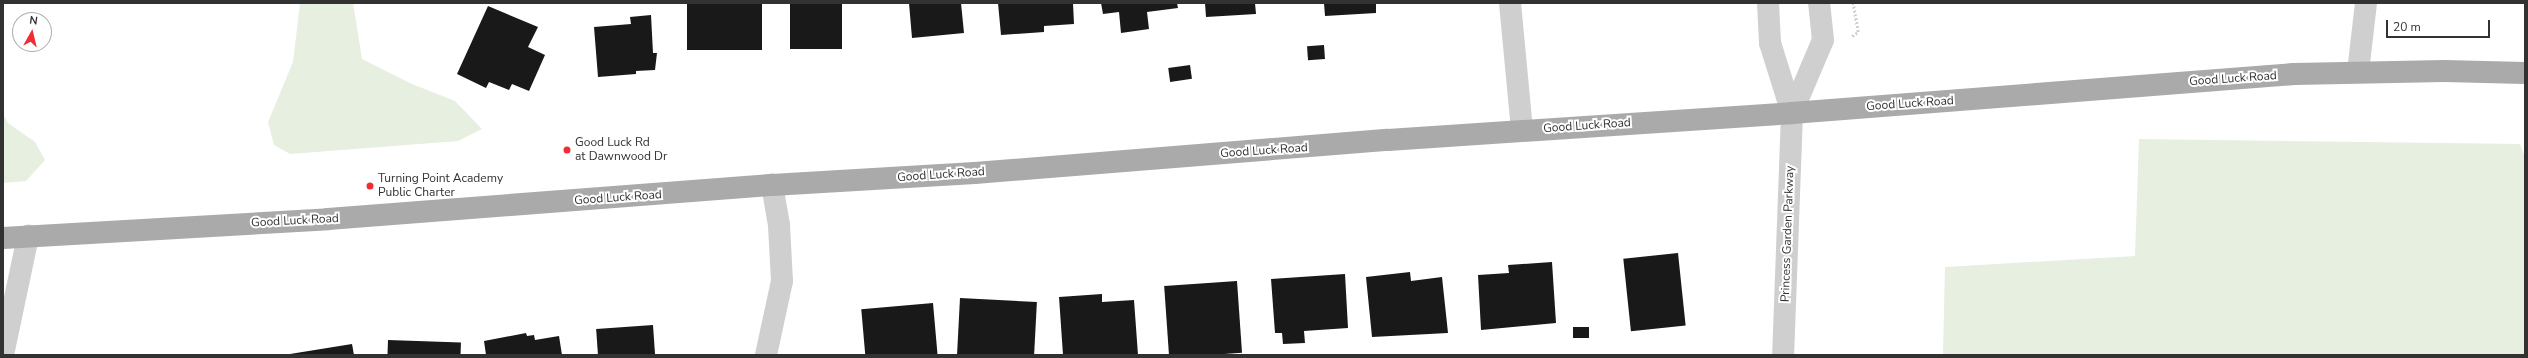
<!DOCTYPE html>
<style>
body{margin:0}
#map{position:relative;width:2528px;height:358px;overflow:hidden;background:#fff;font-family:"Nunito Sans",sans-serif}
div>[style]{position:absolute}
[style*='--x']{left:calc(var(--x)*1px);top:calc(var(--y)*1px);width:calc(var(--w)*1px);rotate:calc(var(--a)*1deg)}
.green>*{inset:0;background:#e7efe0}
.building>*{inset:0;background:#191919;transform-origin:0 0}
.path>*{height:2.5px;margin-top:-1.25px;transform-origin:0;background:repeating-linear-gradient(90deg,#cfcfcf 0 2px,transparent 0 4px)}
.minor>*{height:22px;margin:-11px;padding:0 11px;transform-origin:11px;border-radius:11px;background:#cfcfcf}
.major>*{height:22px;margin:-11px;padding:0 11px;transform-origin:11px;border-radius:11px;background:#aaa}
.dots>*{width:11px;height:11px;translate:-50% -50%;box-sizing:border-box;border:2px solid #fff;border-radius:50%}
span{translate:-50% -50%;white-space:nowrap;text-align:center;line-height:1.15;-webkit-text-stroke:4px #fff;paint-order:stroke}
.street-label{font-size:12px;color:#323232}
.poi-label{font-size:12px;color:#323232}
.left{translate:0 -50%;text-align:left}
.frame{position:absolute;inset:0;border:4px solid #323232;pointer-events:none}
.north{position:absolute;left:12px;top:12px;width:40px;height:40px;box-sizing:border-box;background:#fff;border:1px solid #adadad;border-radius:50%;rotate:8deg;font-size:11px;font-weight:700;line-height:16px;text-align:center;color:#323232}
.north::after{content:'';display:block;margin:auto;width:14px;height:18px;background:#f02c35;clip-path:polygon(50% 0,100% 100%,50% 72%,0 100%)}
.scale{position:absolute;left:2386px;top:20px;width:104px;height:18px;box-sizing:border-box;border:2px solid #323232;border-top:0;padding-left:5px;font-size:12px;line-height:14px;white-space:nowrap;color:#323232;-webkit-text-stroke:3px #fff;paint-order:stroke}
</style>
<div id="map">
<div class="green">
<i style="clip-path:polygon(300px 3px,353px 3px,362px 59px,412px 84px,455px 101px,482px 129px,458px 141px,290px 154px,274px 145px,268px 122px,293px 62px)"></i>
<i style="clip-path:polygon(3px 114px,8px 123px,35px 142px,45px 160px,26px 181px,3px 183px)"></i>
<i style="clip-path:polygon(2139px 139px,2520px 144px,2525px 158px,2525px 355px,1943px 355px,1945px 267px,2135px 256px)"></i>
</div>
<div class="building">
<i style="left:687px;top:3px;width:75px;height:47px"></i>
<i style="left:790px;top:3px;width:52px;height:46px"></i>
<i style="clip-path:polygon(909px 3px,961px 3px,964px 33px,912px 38px)"></i>
<i style="clip-path:polygon(998px 3px,1073px 3px,1074px 24px,1044px 26px,1044px 32px,1001px 35px)"></i>
<i style="clip-path:polygon(1101px 3px,1177px 3px,1178px 8px,1147px 12px,1149px 29px,1121px 33px,1119px 12px,1103px 14px)"></i>
<i style="clip-path:polygon(1205px 3px,1255px 3px,1256px 14px,1206px 17px)"></i>
<i style="clip-path:polygon(1324px 3px,1376px 3px,1376px 13px,1325px 16px)"></i>
<i style="clip-path:polygon(488px 6px,538px 27px,528px 47px,545px 55px,529px 91px,512px 84px,509px 90px,489px 82px,486px 88px,457px 74px)"></i>
<i style="clip-path:polygon(651px 15px,653px 53px,657px 53px,655px 70px,636px 71px,636px 74px,598px 77px,594px 27px,631px 24px,630px 17px)"></i>
<i style="left:1324px;top:45px;width:14px;height:17px;rotate:86deg"></i>
<i style="left:1190px;top:65px;width:14px;height:22px;rotate:82deg"></i>
<i style="left:1678px;top:253px;width:73px;height:55px;rotate:84deg"></i>
<i style="clip-path:polygon(1552px 262px,1556px 323px,1481px 330px,1478px 275px,1509px 273px,1508px 265px)"></i>
<i style="clip-path:polygon(1410px 272px,1411px 281px,1442px 277px,1448px 333px,1372px 337px,1366px 277px)"></i>
<i style="clip-path:polygon(1345px 274px,1348px 328px,1304px 331px,1305px 343px,1283px 344px,1282px 333px,1275px 333px,1271px 279px)"></i>
<i style="left:1237px;top:281px;width:72px;height:73px;rotate:86deg"></i>
<i style="clip-path:polygon(1102px 294px,1102px 302px,1134px 300px,1138px 355px,1063px 355px,1059px 297px)"></i>
<i style="left:960px;top:298px;width:77px;height:57px;rotate:3deg"></i>
<i style="left:933px;top:303px;width:52px;height:72px;rotate:85deg"></i>
<i style="left:653px;top:325px;width:30px;height:57px;rotate:86deg"></i>
<i style="left:1573px;top:327px;width:16px;height:11px"></i>
<i style="clip-path:polygon(526px 333px,527px 336px,534px 335px,535px 340px,559px 336px,562px 355px,486px 355px,484px 341px)"></i>
<i style="left:388px;top:340px;width:73px;height:15px;rotate:2deg"></i>
<i style="clip-path:polygon(352px 344px,354px 355px,290px 355px,290px 354px)"></i>
</div>
<div class="path">
<i style="--x:1852;--y:36;--w:7;--a:-34"></i>
<i style="--x:1858;--y:32;--w:29;--a:-100"></i>
</div>
<div class="minor">
<i style="--x:1510;--y:3;--w:128;--a:84.6"></i>
<i style="--x:1768;--y:3;--w:40;--a:87.1"></i>
<i style="--x:1770;--y:43;--w:73;--a:72.6"></i>
<i style="--x:1792;--y:113;--w:242;--a:92.1"></i>
<i style="--x:2358;--y:72;--w:69;--a:-83.4"></i>
<i style="--x:1792;--y:113;--w:79;--a:-67"></i>
<i style="--x:1823;--y:40;--w:37;--a:-96"></i>
<i style="--x:3;--y:355;--w:122;--a:-78.1"></i>
<i style="--x:766;--y:355;--w:76;--a:-77.8"></i>
<i style="--x:782;--y:281;--w:56;--a:-93.1"></i>
<i style="--x:779;--y:225;--w:41;--a:-99.9"></i>
</div>
<div class="major">
<i style="--x:3;--y:238;--w:326;--a:-3.3"></i>
<i style="--x:328;--y:219;--w:445;--a:-4.4"></i>
<i style="--x:772;--y:185;--w:203;--a:-3.4"></i>
<i style="--x:975;--y:173;--w:414;--a:-4.6"></i>
<i style="--x:1388;--y:140;--w:405;--a:-3.8"></i>
<i style="--x:1792;--y:113;--w:504;--a:-4.44"></i>
<i style="--x:2294;--y:74;--w:150;--a:-1.1"></i>
<i style="--x:2444;--y:71;--w:81;--a:1.4"></i>
</div>
<div class="dots">
<i style="left:567px;top:150px;background:#f02c35"></i>
<i style="left:370px;top:186px;background:#f02c35"></i>
</div>
<div class="street-label">
<span style="left:2233px;top:79px;rotate:-4deg">Good Luck Road</span>
<span style="left:1910px;top:104px;rotate:-4deg">Good Luck Road</span>
<span style="left:1587px;top:126px;rotate:-4deg">Good Luck Road</span>
<span style="left:1264px;top:151px;rotate:-4deg">Good Luck Road</span>
<span style="left:941px;top:175px;rotate:-4deg">Good Luck Road</span>
<span style="left:618px;top:198px;rotate:-4deg">Good Luck Road</span>
<span style="left:295px;top:221px;rotate:-3deg">Good Luck Road</span>
<span style="left:1788px;top:234px;rotate:-88deg">Princess Garden Parkway</span>
</div>
<div class="poi-label">
<span class="left" style="left:575px;top:150px">Good Luck Rd<br>at Dawnwood Dr</span>
<span class="left" style="left:378px;top:186px">Turning Point Academy<br>Public Charter</span>
</div>
<div class="frame"></div>
<div class="north">N</div>
<div class="scale">20 m</div>
</div>
